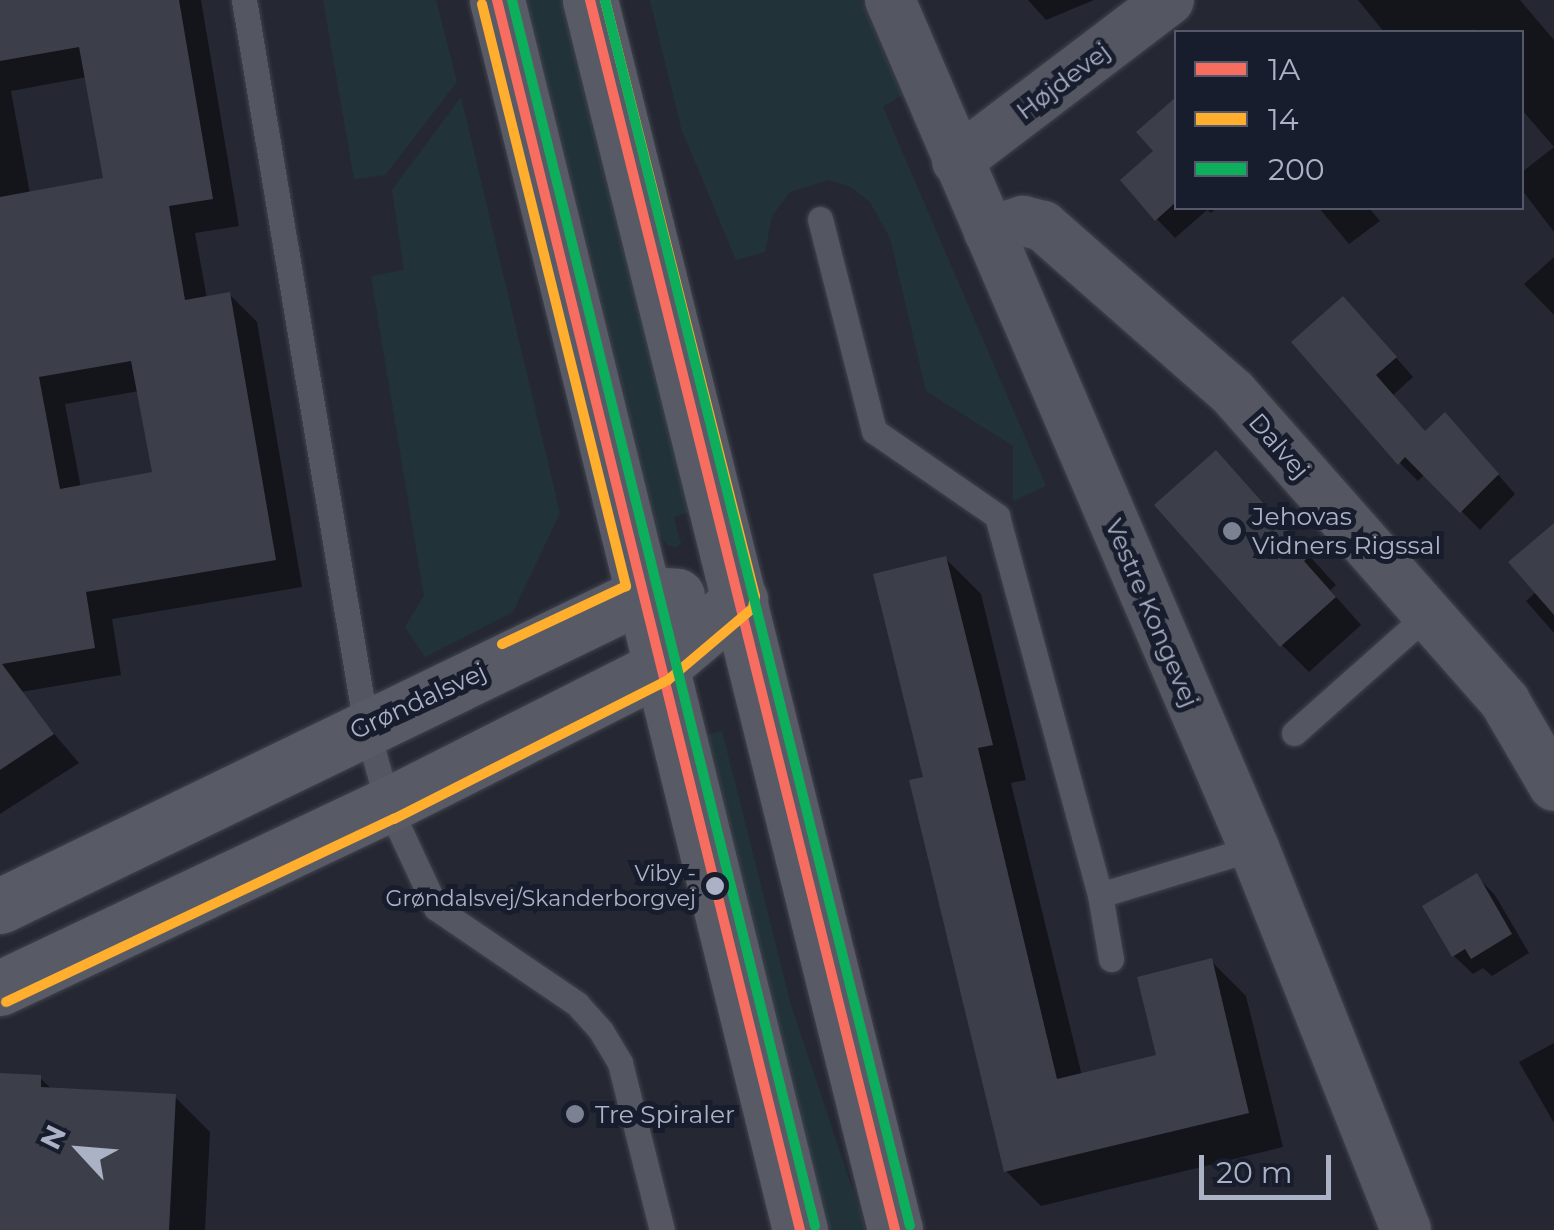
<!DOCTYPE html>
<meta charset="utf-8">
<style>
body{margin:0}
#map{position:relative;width:1554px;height:1230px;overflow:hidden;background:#252833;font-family:Montserrat,sans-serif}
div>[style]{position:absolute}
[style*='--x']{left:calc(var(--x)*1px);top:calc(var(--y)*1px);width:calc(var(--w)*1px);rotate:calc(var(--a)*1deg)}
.green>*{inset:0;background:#223239}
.shadow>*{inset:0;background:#0007}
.building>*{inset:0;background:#3c3f49}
.roads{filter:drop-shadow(0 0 2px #41434c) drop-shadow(0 0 2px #41434c)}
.lane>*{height:25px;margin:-12.5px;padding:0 12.5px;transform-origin:12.5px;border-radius:12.5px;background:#545762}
.street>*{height:50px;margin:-25px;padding:0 25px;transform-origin:25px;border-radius:25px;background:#545762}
.secondary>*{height:55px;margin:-27.5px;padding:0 27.5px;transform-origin:27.5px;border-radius:27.5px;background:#585b66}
.bus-1>*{height:10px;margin:-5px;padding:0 5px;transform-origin:5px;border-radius:5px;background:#f76e61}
.bus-2>*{height:10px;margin:-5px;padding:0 5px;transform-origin:5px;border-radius:5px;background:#ffae2d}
.bus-3>*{height:10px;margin:-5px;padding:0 5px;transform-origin:5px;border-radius:5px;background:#0daf5c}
.dots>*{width:28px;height:28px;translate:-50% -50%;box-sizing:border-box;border:5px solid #181d2d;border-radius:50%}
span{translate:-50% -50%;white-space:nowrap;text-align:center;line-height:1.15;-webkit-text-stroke:10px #181d2d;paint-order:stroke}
.bus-label{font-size:22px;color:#acb2c6}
.right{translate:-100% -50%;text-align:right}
.street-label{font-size:25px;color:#acb2c6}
.poi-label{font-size:25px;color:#acb2c6}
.left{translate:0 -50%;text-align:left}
.legend{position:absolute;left:1174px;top:30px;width:350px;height:180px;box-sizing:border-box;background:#181d2d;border:2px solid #53596a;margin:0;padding:12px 18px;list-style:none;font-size:30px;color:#acb2c6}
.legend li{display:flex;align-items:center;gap:20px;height:50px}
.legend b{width:50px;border:2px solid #53596a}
.north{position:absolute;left:30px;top:1100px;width:100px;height:100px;-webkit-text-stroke:8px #181d2d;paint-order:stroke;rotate:296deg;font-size:28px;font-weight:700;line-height:40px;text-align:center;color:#acb2c6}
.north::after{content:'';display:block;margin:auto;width:35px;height:45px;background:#acb2c6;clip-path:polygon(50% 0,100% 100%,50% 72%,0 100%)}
.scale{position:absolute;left:1199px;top:1155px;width:132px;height:45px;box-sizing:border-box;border:5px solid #acb2c6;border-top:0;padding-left:12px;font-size:30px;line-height:35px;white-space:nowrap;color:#acb2c6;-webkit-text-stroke:8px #181d2d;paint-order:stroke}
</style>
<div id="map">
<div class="green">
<i style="clip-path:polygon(323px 0,436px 0,457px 82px,385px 175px,354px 179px)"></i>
<i style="clip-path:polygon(525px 0,563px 0,689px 512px,674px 517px,681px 544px,676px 547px,668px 546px,656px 531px)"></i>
<i style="clip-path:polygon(650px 0,861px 0,902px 95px,883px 107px,1046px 486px,1013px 501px,1013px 446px,926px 391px,890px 238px,870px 202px,851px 187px,828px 180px,790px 192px,772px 216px,765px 252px,736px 260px,681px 128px)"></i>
<i style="clip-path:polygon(461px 97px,560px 513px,513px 612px,425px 657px,405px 627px,424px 596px,371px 276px,404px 270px,392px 190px)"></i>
<i style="clip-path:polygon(722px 731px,791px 1005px,866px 1230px,829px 1230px,706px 735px)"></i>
</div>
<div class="shadow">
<i style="clip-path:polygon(evenodd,0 0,201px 0,239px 226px,195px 233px,207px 299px,230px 295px,257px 322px,302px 587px,112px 619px,121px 675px,15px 693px,0 678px,0 0,87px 77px,106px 180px,30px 194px,11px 91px,87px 77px,0 0,139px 391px,155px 474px,81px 488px,65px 404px,139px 391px)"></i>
<i style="clip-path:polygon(1028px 0,1094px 0,1046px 20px)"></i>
<i style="clip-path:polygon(1358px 0,1520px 0,1554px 40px,1554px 147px,1522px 110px,1522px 32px,1477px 32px,1474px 29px,1469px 32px,1384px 32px)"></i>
<i style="clip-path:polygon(1176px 100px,1176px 208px,1217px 208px,1211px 213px,1207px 210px,1175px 238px,1157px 219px,1157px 152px,1139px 132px)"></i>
<i style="clip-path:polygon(1554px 147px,1554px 232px,1522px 190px,1522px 172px)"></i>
<i style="clip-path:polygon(1319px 208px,1369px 208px,1380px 221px,1349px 244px)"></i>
<i style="clip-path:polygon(1554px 257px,1554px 315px,1524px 284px)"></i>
<i style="clip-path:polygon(1362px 318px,1413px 377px,1393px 395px,1426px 433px,1463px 434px,1515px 494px,1480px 530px,1425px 474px,1418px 481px,1400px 463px,1294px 342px)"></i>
<i style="clip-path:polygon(1216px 454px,1336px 585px,1330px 590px,1361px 625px,1309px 672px,1282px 645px)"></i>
<i style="clip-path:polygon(1554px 526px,1554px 633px,1526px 601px,1537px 591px)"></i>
<i style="clip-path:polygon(946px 559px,981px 594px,1026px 780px,1011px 783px,1082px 1076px,1159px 1057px,1211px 961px,1246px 996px,1283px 1147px,1041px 1206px,1006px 1171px,926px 779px)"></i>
<i style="clip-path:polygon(28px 703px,79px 763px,0 814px,0 721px)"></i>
<i style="clip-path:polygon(1476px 876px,1495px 895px,1529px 953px,1492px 976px,1483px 968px,1473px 974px,1454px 956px)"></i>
<i style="clip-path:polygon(1554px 1043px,1554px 1123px,1519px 1062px)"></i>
<i style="clip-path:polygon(0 1076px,40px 1078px,53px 1090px,175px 1097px,210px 1132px,205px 1230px,0 1230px)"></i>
</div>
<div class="building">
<i style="clip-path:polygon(evenodd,0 0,179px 0,213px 199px,169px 206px,185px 300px,230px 292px,276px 560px,86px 592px,95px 648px,2px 664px,54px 734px,0 770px,0 197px,103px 178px,79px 47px,0 61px,0 0,131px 361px,152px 472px,60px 489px,39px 377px,131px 361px)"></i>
<i style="clip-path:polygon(1176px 97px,1176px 202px,1155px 221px,1120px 180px,1153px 151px,1136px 132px)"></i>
<i style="clip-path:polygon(1343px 296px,1397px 357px,1376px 375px,1425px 431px,1445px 412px,1499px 474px,1460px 513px,1405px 457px,1398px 465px,1291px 342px)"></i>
<i style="clip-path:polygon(1216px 450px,1310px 556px,1304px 561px,1336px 597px,1280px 647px,1154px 505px)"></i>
<i style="clip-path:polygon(1554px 523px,1554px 615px,1508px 562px)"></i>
<i style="clip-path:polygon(946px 556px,993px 745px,978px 748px,1057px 1079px,1156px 1055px,1137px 977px,1212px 958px,1249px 1113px,1004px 1172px,909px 780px,923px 777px,873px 574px)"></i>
<i style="clip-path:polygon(1477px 873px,1512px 934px,1471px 959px,1465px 949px,1452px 957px,1422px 906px)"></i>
<i style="clip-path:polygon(0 1073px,41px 1075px,41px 1087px,176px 1094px,169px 1230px,0 1230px)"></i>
</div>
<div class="roads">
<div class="lane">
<i style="--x:244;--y:0;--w:736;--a:80.46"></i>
<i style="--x:366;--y:726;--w:82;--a:74.4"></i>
<i style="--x:388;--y:805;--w:114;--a:65"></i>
<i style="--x:436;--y:908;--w:171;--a:34.2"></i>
<i style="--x:577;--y:1004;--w:36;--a:48"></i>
<i style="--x:601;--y:1031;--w:37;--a:59"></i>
<i style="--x:620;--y:1063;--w:172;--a:75.9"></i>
<i style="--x:820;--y:219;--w:219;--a:75.7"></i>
<i style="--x:874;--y:431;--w:150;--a:34.6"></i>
<i style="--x:997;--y:516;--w:393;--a:74.8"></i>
<i style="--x:1100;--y:895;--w:65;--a:80.2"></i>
<i style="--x:1294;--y:733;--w:179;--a:-41.6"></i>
<i style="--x:1100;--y:895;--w:161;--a:-17"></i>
</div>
<div class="street">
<i style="--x:890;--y:0;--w:923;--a:66.77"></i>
<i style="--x:1254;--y:848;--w:411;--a:68.3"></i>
<i style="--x:957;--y:161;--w:266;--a:-37.2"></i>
<i style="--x:989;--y:232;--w:36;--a:-18"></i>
<i style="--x:1023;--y:221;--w:21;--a:14"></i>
<i style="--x:1043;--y:226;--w:253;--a:41.3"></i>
<i style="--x:1233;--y:393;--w:412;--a:48.6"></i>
<i style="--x:1505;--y:702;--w:97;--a:59.7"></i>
</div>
<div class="secondary">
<i style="--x:497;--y:0;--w:1267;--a:76.16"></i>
<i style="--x:590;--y:0;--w:1267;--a:76.07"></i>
<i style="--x:0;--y:906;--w:716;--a:-25.85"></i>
<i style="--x:644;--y:594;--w:33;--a:3"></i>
<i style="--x:0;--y:988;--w:429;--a:-25.3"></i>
<i style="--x:388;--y:805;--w:306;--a:-26.8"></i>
<i style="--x:661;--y:667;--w:104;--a:-40.3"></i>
</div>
</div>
<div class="bus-1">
<i style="--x:497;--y:0;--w:1267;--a:76.16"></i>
<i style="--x:590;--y:0;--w:1267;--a:76.07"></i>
</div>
<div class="bus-2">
<i style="--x:482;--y:4;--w:600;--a:76.1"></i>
<i style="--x:626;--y:586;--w:137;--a:154.9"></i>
<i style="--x:6;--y:1002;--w:429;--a:-25.3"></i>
<i style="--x:394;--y:819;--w:307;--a:-26.9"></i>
<i style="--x:668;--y:680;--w:111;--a:-40.3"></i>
<i style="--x:753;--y:608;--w:12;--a:-81"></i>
<i style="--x:755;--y:596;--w:615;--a:-104.13"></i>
</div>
<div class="bus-3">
<i style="--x:512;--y:0;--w:1263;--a:76.12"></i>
<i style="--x:605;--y:0;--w:1263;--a:76.03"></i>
</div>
<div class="dots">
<i style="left:1232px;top:531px;background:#7d8293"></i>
<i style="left:715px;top:886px;background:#acb2c6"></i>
<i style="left:575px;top:1114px;background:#7d8293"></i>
</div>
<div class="bus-label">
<span class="right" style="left:696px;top:886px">Viby -<br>Grøndalsvej/Skanderborgvej</span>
</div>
<div class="street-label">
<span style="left:1063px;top:81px;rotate:-37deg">Højdevej</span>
<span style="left:1279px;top:446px;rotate:49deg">Dalvej</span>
<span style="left:1152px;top:613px;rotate:67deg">Vestre Kongevej</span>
<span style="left:418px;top:701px;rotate:-25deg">Grøndalsvej</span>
</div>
<div class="poi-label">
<span class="left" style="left:1252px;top:531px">Jehovas<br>Vidners Rigssal</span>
<span class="left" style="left:595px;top:1114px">Tre Spiraler</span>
</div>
<ul class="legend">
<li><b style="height:12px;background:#f76e61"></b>1A</li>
<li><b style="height:12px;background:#ffae2d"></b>14</li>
<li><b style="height:12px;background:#0daf5c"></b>200</li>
</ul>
<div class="north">N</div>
<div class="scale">20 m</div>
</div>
